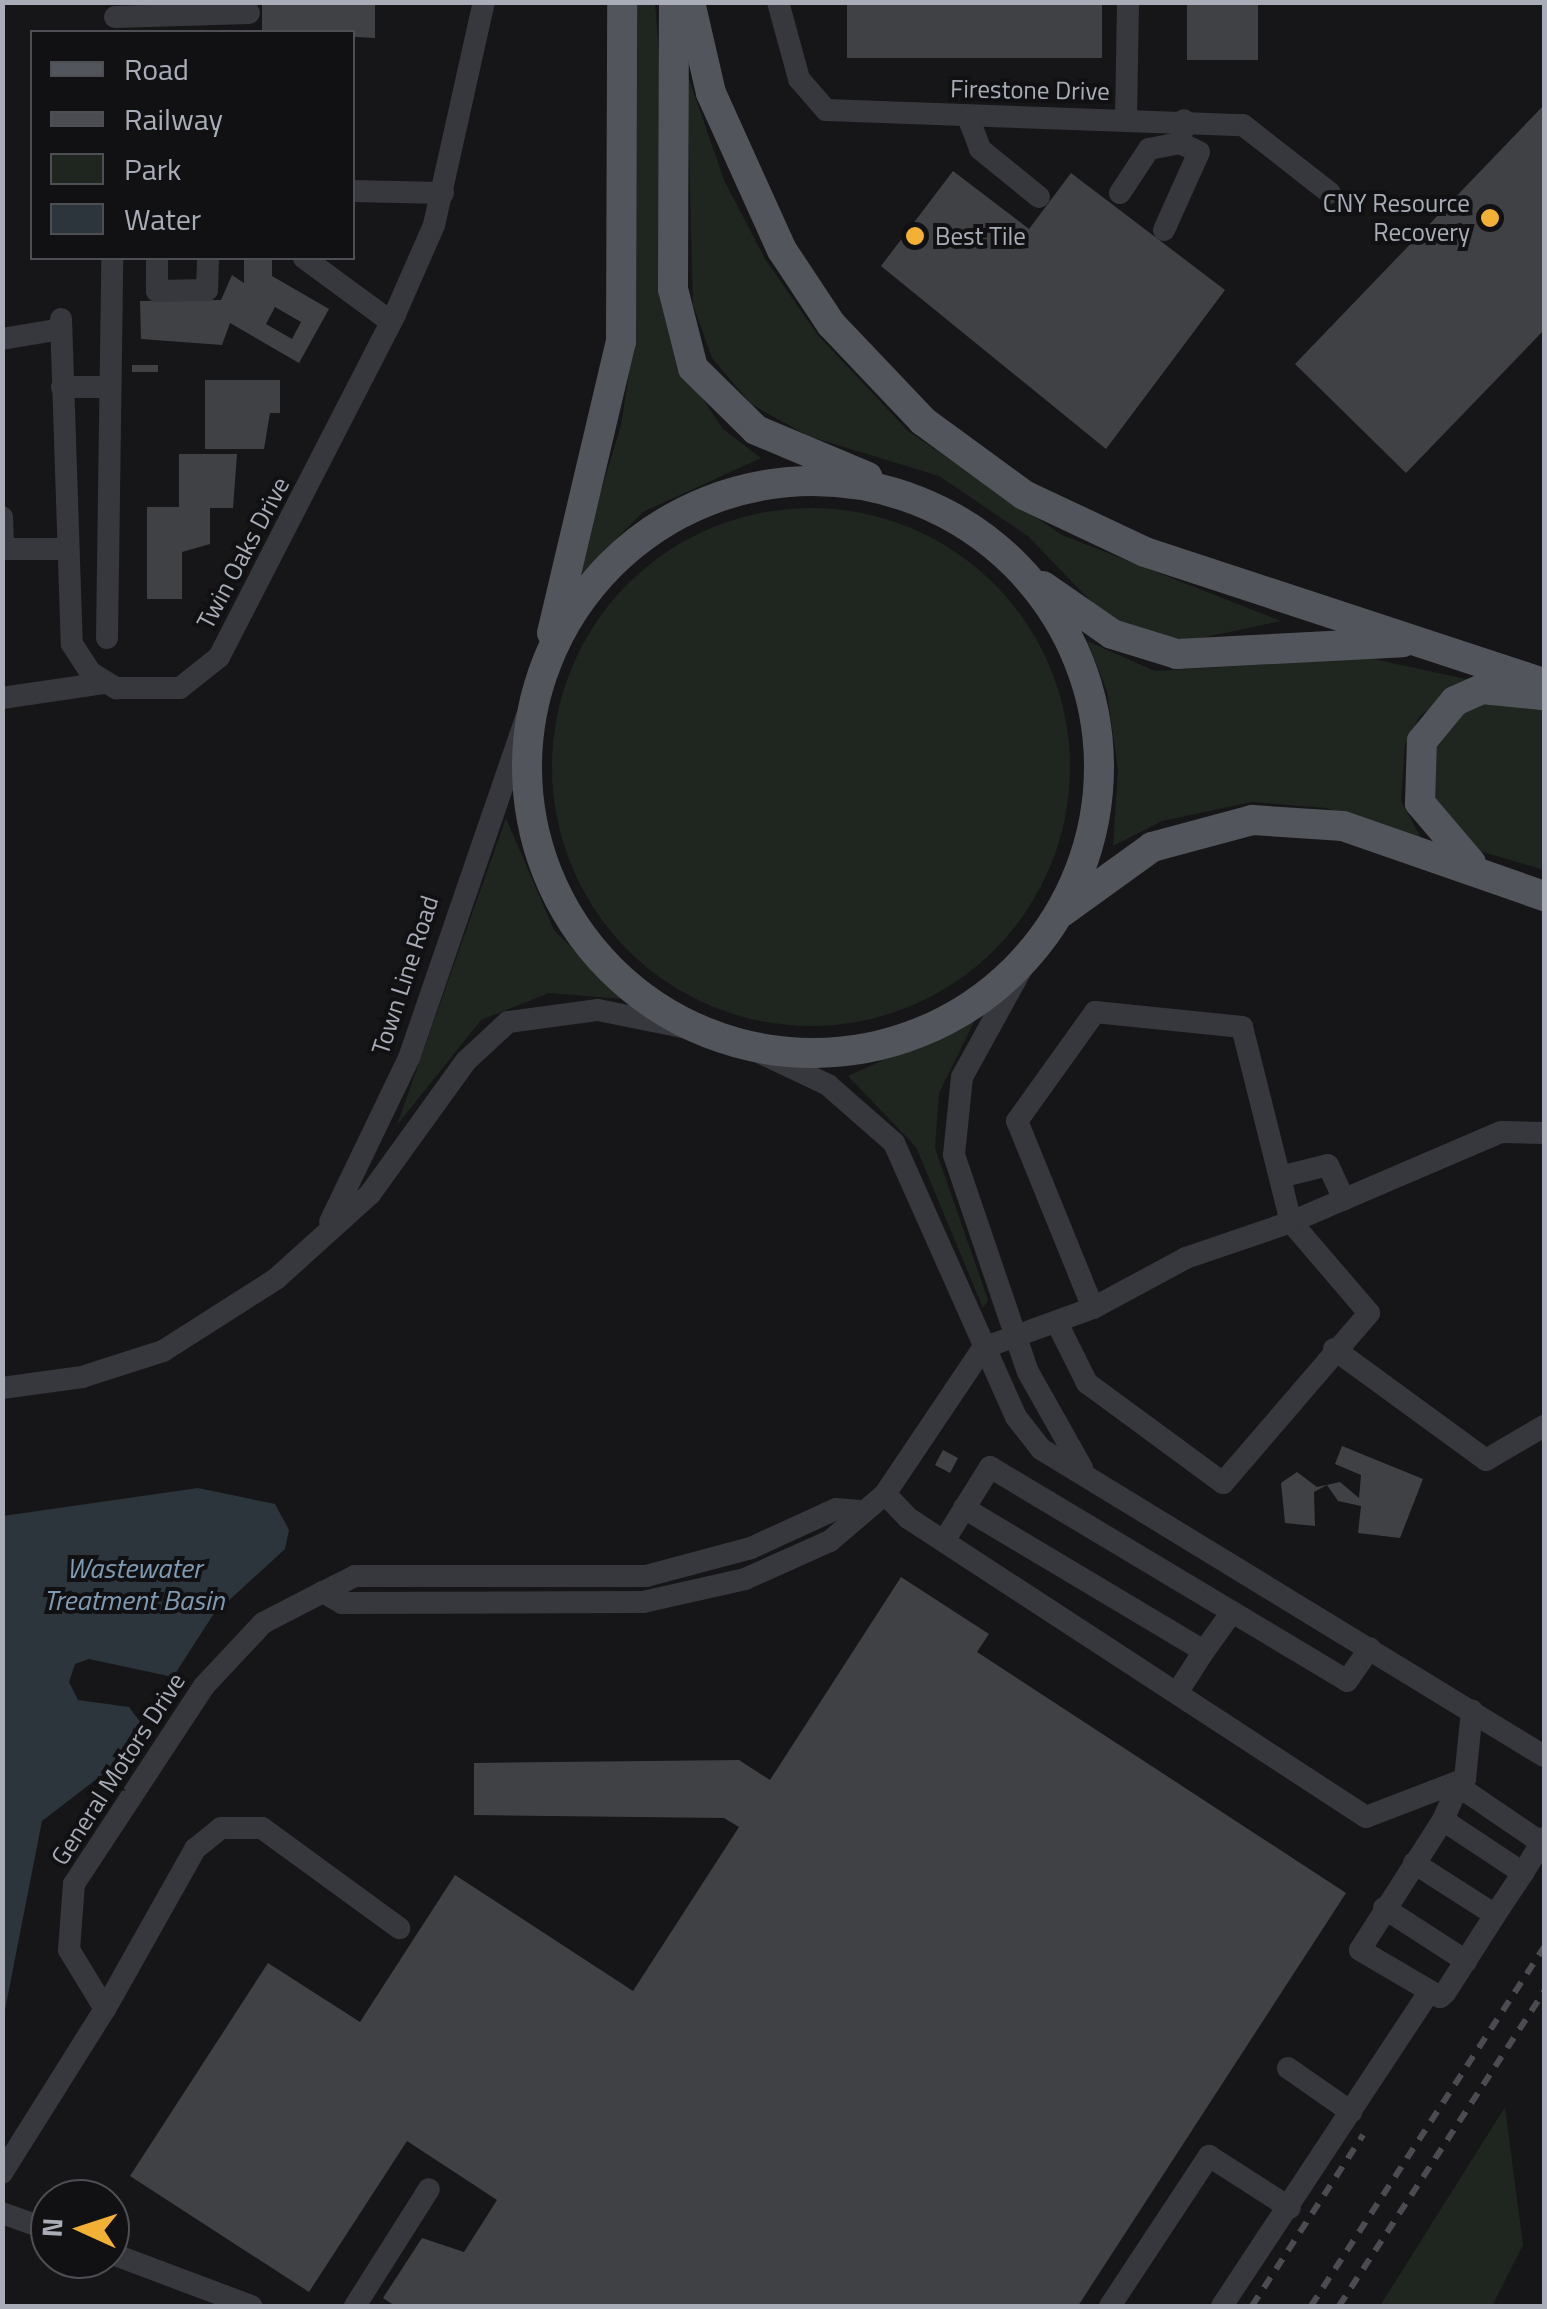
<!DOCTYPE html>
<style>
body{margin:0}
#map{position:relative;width:1547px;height:2309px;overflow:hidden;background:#161618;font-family:"Titillium Web",sans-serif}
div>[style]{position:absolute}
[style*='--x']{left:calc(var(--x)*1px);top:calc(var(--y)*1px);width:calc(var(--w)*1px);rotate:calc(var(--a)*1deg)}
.green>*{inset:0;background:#1e261f}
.round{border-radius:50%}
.water>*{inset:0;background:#2c353c}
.building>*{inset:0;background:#404145;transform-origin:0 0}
.minor>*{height:22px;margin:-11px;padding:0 11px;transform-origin:11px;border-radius:11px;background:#37383d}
.major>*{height:30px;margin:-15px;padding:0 15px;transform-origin:15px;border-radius:15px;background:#53555c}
.major>.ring{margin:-15px;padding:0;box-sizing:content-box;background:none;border:30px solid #53555c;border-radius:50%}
.rail>*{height:6px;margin-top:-3px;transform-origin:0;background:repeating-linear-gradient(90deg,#4a4c52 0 12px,transparent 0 22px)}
.dots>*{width:28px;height:28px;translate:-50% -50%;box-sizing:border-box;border:5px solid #111113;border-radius:50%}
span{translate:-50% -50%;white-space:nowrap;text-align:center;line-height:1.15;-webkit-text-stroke:8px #111113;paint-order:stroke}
.street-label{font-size:25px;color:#a8adb8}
.poi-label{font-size:25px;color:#a8adb8}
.right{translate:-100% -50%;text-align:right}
.left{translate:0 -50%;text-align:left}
.water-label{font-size:28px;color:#7f9bb3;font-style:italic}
.frame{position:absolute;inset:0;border:5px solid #a8adb8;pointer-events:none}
.legend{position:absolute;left:30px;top:30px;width:325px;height:230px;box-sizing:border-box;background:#111113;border:2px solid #4d4f55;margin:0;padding:12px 18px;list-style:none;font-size:30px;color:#a8adb8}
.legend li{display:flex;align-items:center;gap:20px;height:50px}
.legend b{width:50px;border:2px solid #4d4f55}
.north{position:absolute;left:30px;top:2179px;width:100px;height:100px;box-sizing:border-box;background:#111113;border:2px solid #4d4f55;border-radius:50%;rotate:273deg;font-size:28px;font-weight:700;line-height:40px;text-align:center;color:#a8adb8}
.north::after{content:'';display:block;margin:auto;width:35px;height:45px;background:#f2b134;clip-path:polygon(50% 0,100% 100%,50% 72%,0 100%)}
</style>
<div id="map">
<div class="green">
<i style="clip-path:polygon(635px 3px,655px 3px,683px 369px,723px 429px,761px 458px,643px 512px,574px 581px,621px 425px,634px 341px)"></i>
<i style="clip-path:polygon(687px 73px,724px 180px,765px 259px,817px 334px,908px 431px,1062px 535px,1281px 621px,1191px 640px,1148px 635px,1102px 613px,1028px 536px,939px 476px,808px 436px,751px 404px,712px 358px,693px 305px)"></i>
<i class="round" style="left:552px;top:508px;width:518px;height:518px"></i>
<i style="clip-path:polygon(1087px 641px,1155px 671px,1369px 658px,1470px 680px,1420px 716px,1405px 745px,1401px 801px,1422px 840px,1326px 808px,1252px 802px,1162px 821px,1113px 846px,1118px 770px,1107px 691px)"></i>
<i style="clip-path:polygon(1485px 703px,1544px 710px,1544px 870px,1473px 849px,1433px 810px,1431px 750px,1460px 713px)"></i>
<i style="clip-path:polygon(506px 818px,554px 930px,623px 999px,549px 993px,481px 1020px,397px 1125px)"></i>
<i style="clip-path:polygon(976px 1018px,939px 1093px,935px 1148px,988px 1300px,983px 1308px,916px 1147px,848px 1076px)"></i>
<i style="clip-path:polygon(1505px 2107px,1523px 2245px,1492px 2306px,1380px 2306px)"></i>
</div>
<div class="water">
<i style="clip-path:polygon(198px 1488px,275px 1504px,289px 1530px,285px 1549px,213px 1615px,173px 1677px,89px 1659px,75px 1664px,69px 1682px,78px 1700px,129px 1707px,143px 1726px,137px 1748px,42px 1821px,3px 2020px,3px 1516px)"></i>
</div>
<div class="building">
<i style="clip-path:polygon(262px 2px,375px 2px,375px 38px,262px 32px)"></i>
<i style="left:847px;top:2px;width:255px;height:56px"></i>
<i style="left:1187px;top:2px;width:71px;height:58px"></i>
<i style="clip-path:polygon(1544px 105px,1544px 330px,1406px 473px,1295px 364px)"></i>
<i style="clip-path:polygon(953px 171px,1029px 229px,1071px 173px,1225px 290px,1106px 449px,881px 266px)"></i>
<i style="clip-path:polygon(evenodd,244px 258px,272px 258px,272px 276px,329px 309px,299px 363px,230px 323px,222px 345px,141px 339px,140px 301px,221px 300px,232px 275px,244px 283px,244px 258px,275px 307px,301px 322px,292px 339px,266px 324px,275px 307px)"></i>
<i style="left:158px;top:365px;width:7px;height:26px;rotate:90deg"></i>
<i style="clip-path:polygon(205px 380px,280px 380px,280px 413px,270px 413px,264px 449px,205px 449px)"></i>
<i style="clip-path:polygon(179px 454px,237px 454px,233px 508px,210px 508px,210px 544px,182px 552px,182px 599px,147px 599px,147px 507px,179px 507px)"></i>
<i style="clip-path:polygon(1342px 1446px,1423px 1479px,1400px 1538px,1358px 1533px,1361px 1506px,1338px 1501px,1327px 1485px,1314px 1492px,1315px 1526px,1285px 1523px,1281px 1483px,1297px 1472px,1317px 1487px,1340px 1482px,1359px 1498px,1361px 1475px,1335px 1464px)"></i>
<i style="left:943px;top:1450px;width:17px;height:17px;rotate:28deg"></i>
<i style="clip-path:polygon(901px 1577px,989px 1634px,977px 1652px,1346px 1893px,1078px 2306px,395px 2306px,383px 2298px,422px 2238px,464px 2252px,497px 2200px,407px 2141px,309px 2292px,130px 2176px,268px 1963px,360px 2022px,455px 1875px,633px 1991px,739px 1827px,724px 1818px,474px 1815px,474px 1763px,739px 1760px,770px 1780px)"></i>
</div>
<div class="minor">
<i style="--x:778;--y:2;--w:80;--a:74.7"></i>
<i style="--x:799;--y:79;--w:41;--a:48.9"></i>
<i style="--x:826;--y:110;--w:417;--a:2.1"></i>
<i style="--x:1243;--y:125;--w:110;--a:38"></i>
<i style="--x:115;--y:17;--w:134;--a:-1.7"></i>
<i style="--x:968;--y:117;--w:34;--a:69"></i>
<i style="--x:980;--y:149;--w:76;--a:39.1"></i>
<i style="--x:1126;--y:119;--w:117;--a:-89"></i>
<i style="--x:352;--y:191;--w:91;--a:1.3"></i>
<i style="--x:1120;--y:193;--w:53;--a:-56.6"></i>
<i style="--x:1149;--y:149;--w:32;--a:-11"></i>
<i style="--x:1164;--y:230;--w:85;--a:-65.8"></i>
<i style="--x:1199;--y:152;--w:21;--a:-155"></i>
<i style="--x:1180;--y:143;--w:23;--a:-80"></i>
<i style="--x:157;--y:258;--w:33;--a:90"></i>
<i style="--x:157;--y:291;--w:50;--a:-1.1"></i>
<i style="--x:207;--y:290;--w:32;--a:-88"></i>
<i style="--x:304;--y:258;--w:108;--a:36.3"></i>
<i style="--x:61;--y:319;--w:325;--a:88.1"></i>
<i style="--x:72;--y:644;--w:33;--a:57"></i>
<i style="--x:90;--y:672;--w:31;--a:32"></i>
<i style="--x:116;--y:688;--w:64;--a:0"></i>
<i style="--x:180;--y:688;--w:50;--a:-38.5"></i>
<i style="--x:219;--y:657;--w:386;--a:-62.8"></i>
<i style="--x:395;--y:314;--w:97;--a:-66.3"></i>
<i style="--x:434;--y:225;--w:229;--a:-77.4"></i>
<i style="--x:2;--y:339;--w:60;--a:-9.6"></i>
<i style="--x:62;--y:387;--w:48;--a:0"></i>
<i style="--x:2;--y:517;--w:32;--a:88"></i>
<i style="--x:2;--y:549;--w:61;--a:0"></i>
<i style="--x:107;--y:638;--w:380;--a:-89.2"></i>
<i style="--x:2;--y:698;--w:104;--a:-8.3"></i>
<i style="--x:1026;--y:961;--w:132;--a:118.9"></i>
<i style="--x:962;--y:1077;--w:78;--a:95.9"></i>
<i style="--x:954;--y:1155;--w:229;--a:71.2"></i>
<i style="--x:1028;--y:1372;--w:110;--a:60.6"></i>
<i style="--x:748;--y:1047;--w:89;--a:25.4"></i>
<i style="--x:828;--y:1085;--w:88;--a:41.3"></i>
<i style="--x:894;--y:1143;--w:300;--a:66"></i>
<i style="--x:1016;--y:1417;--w:41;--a:52"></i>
<i style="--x:1041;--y:1449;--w:589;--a:31.4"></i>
<i style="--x:1280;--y:1177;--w:49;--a:-14"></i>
<i style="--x:1328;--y:1165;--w:38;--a:65"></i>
<i style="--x:330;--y:1222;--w:182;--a:-64.3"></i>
<i style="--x:409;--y:1058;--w:360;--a:-71"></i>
<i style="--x:1058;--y:1325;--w:65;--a:63.4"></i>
<i style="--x:1087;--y:1383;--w:169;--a:36.3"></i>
<i style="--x:1223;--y:1483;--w:224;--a:-49.3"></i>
<i style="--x:1369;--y:1313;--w:120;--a:-130.6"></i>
<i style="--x:1291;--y:1222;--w:228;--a:-23.2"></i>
<i style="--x:1501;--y:1132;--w:43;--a:1.3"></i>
<i style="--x:1334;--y:1349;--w:188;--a:36.1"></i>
<i style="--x:1486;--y:1460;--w:67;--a:-30.4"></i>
<i style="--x:2;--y:1388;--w:81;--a:-7.8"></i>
<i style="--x:82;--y:1377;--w:85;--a:-17.8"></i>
<i style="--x:163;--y:1351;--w:134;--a:-32.5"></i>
<i style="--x:276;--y:1279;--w:127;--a:-42.1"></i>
<i style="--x:370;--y:1194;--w:164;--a:-54.2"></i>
<i style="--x:466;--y:1061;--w:57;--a:-42.9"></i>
<i style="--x:508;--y:1022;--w:91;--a:-7.6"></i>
<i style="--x:598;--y:1010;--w:91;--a:11.4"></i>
<i style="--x:885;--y:1494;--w:33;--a:46"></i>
<i style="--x:908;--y:1518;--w:547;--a:33.14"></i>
<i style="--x:1366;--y:1817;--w:106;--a:-21"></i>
<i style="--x:1465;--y:1779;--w:69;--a:-84.2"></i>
<i style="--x:964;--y:1508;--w:279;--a:30.8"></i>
<i style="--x:1204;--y:1651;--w:48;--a:-54.3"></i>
<i style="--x:860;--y:1511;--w:24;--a:-175"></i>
<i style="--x:836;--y:1509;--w:94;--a:155.4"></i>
<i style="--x:751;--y:1548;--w:109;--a:165.1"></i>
<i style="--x:646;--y:1576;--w:291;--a:180"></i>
<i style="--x:355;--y:1576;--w:36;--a:153"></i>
<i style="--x:323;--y:1592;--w:22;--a:30"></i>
<i style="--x:342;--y:1603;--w:301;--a:-0.2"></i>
<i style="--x:643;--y:1602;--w:105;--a:-12.7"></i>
<i style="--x:745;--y:1579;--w:93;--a:-24.1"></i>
<i style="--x:830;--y:1541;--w:72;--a:-40.5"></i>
<i style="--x:885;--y:1494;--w:176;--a:-56.1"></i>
<i style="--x:983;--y:1348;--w:117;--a:-20"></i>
<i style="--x:1093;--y:1308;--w:202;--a:-112.1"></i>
<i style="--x:1017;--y:1121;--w:134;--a:-54.4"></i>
<i style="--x:1095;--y:1012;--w:148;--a:5.8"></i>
<i style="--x:1242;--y:1027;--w:201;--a:75.9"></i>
<i style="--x:1291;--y:1222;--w:111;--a:161.1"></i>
<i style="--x:1186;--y:1258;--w:106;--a:151.7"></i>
<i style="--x:944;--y:1541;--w:87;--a:-58.1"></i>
<i style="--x:990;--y:1467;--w:416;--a:30.9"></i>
<i style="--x:1347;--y:1681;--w:40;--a:-55.1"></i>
<i style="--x:1177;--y:1693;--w:50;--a:-57.3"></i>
<i style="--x:1443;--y:1820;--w:37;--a:-66"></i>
<i style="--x:1458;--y:1786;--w:102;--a:34.2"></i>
<i style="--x:1414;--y:1863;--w:96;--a:32.7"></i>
<i style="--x:1523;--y:1873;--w:96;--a:-146.5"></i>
<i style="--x:1443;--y:1820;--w:154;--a:122.6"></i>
<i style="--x:1360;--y:1950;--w:93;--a:30.4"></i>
<i style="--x:1440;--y:1997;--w:6;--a:-39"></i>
<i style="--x:1445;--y:1993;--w:93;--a:-57.3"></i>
<i style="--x:1495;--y:1915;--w:50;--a:-56.3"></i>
<i style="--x:1523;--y:1873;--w:41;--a:-59"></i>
<i style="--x:1384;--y:1908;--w:98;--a:32.9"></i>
<i style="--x:105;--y:2009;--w:184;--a:-60.6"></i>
<i style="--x:195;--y:1849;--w:33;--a:-39"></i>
<i style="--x:221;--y:1828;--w:41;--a:0"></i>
<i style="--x:262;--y:1828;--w:170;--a:36.1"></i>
<i style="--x:1288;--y:2068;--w:77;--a:34.9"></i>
<i style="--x:2;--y:2173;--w:194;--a:-57.9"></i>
<i style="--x:105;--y:2009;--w:69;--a:-121.4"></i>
<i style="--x:69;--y:1950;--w:66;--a:-85.7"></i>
<i style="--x:74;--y:1884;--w:237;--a:-56.7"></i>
<i style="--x:204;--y:1686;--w:86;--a:-46.9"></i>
<i style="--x:263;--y:1623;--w:68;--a:-27.3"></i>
<i style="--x:2;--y:2213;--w:51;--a:19.5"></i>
<i style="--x:110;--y:2253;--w:151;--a:20.6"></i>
<i style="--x:355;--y:2306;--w:138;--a:-57.7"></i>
<i style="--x:1110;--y:2306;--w:180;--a:-56.6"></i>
<i style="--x:1209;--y:2156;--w:96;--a:32.7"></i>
<i style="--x:1222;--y:2306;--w:372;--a:-56.6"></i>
</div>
<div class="major">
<i style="--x:674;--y:2;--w:287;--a:90.2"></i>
<i style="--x:673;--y:289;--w:81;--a:75.8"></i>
<i style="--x:693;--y:368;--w:88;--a:44.5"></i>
<i style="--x:756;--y:430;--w:121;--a:22.8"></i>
<i style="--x:690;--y:2;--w:93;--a:77"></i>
<i style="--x:711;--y:93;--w:172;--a:65.7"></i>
<i style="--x:782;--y:250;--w:89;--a:56.5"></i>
<i style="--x:831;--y:324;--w:134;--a:46.5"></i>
<i style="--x:923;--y:421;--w:125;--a:36.2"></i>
<i style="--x:1024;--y:495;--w:134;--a:25.2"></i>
<i style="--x:1145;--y:552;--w:420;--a:18.2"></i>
<i class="ring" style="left:527px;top:481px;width:542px;height:542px"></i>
<i style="--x:1043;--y:586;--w:84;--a:34.8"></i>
<i style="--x:1112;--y:634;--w:68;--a:17.1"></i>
<i style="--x:1177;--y:654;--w:226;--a:-3"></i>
<i style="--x:552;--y:633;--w:299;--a:-76.7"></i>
<i style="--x:621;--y:342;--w:340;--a:-89.8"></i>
<i style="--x:1471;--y:863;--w:79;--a:-130.4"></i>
<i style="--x:1420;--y:803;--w:62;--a:-88.2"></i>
<i style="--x:1422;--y:741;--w:52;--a:-50.5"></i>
<i style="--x:1455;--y:701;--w:30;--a:-24"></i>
<i style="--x:1482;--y:689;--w:60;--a:5.7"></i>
<i style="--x:1062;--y:912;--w:111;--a:-35.8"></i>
<i style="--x:1152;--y:847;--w:104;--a:-15.1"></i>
<i style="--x:1252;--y:820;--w:91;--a:3.8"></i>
<i style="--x:1343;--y:826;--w:213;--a:19.2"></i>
</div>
<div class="rail">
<i style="--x:1252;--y:2306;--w:204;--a:-57"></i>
<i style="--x:1311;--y:2306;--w:428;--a:-57"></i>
<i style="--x:1339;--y:2306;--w:376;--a:-56.9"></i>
</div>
<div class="dots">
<i style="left:1490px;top:218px;background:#f2b134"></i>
<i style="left:915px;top:236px;background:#f2b134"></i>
</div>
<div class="street-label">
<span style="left:1030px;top:90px;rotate:1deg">Firestone Drive</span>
<span style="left:243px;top:553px;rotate:-62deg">Twin Oaks Drive</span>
<span style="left:405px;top:975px;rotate:-72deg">Town Line Road</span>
<span style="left:118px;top:1769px;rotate:-57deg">General Motors Drive</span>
</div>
<div class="poi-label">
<span class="right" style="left:1470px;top:218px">CNY Resource<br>Recovery</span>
<span class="left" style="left:935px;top:236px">Best Tile</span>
</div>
<div class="water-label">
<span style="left:134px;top:1584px">Wastewater<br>Treatment Basin</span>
</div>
<div class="frame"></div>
<ul class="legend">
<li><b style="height:12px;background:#53555c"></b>Road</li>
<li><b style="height:12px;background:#4a4c52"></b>Railway</li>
<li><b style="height:28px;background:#1e261f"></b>Park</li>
<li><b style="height:28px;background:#2c353c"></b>Water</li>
</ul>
<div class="north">N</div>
</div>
